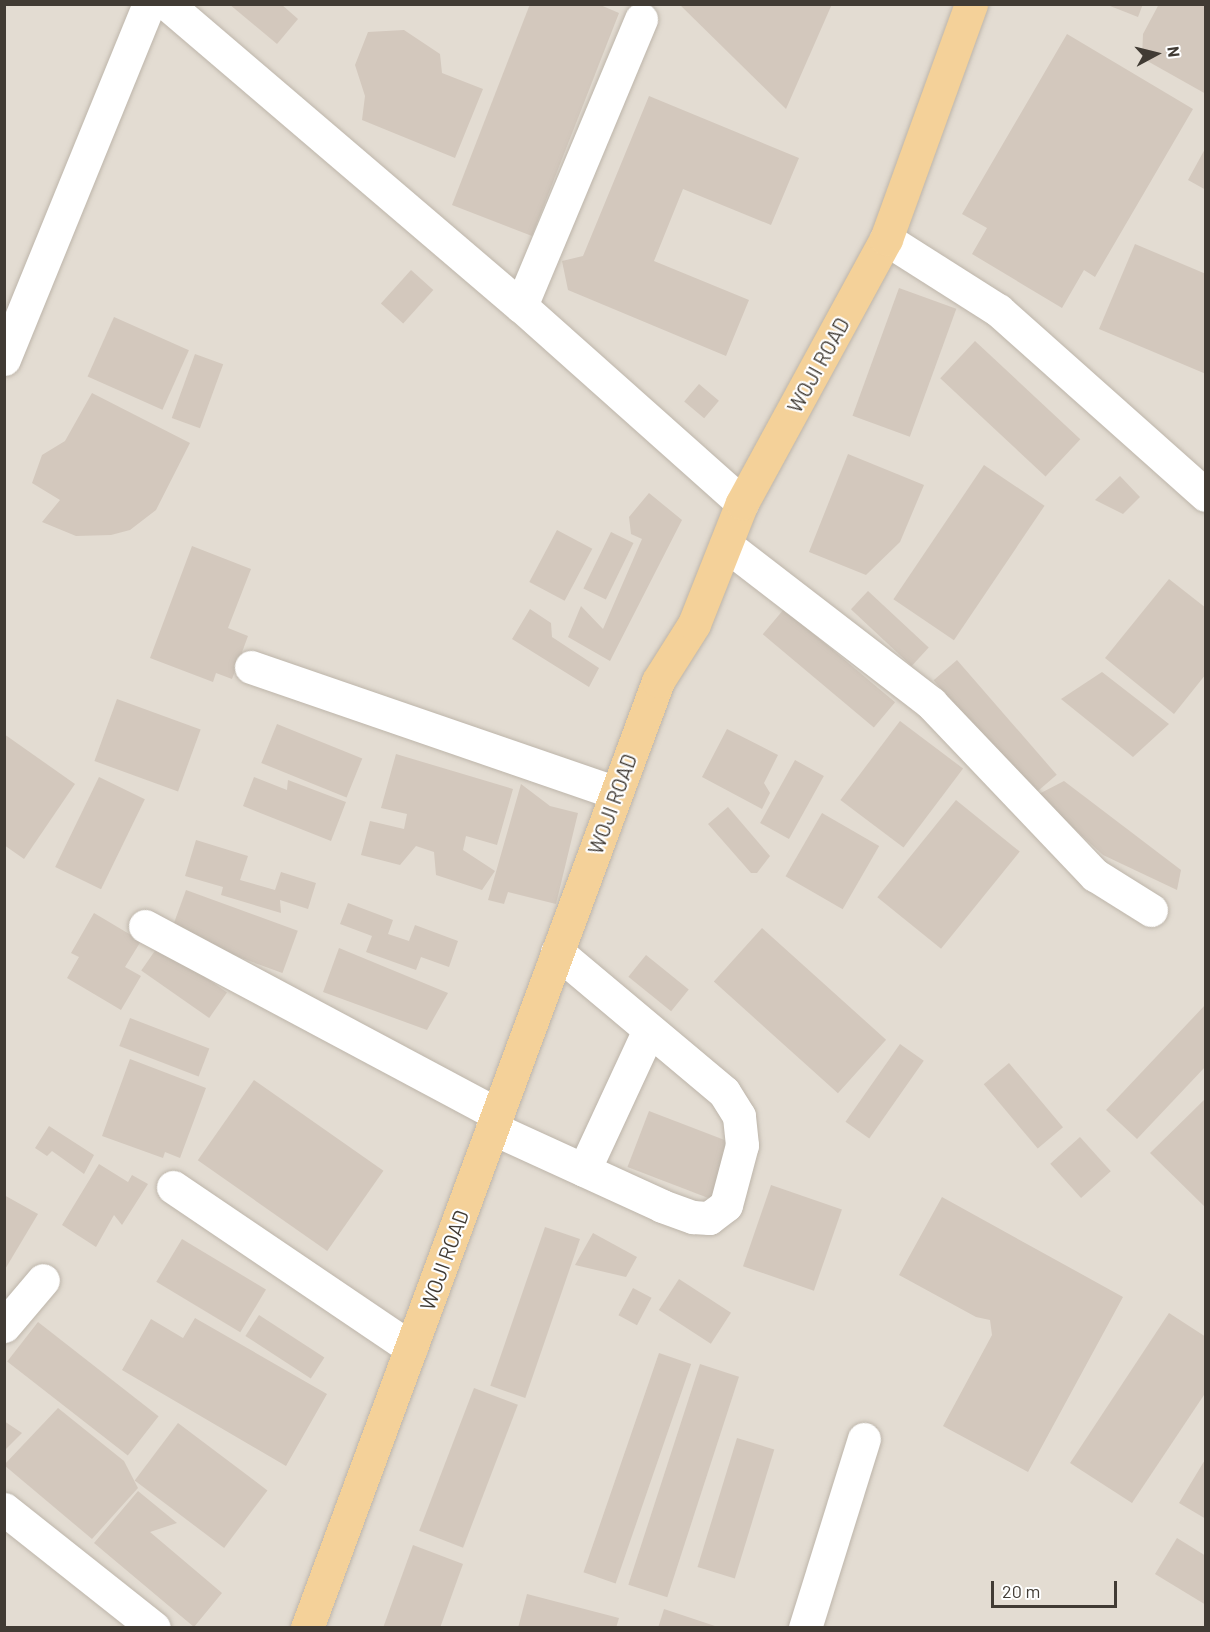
<!DOCTYPE html>
<style>
body{margin:0}
#map{position:relative;width:1210px;height:1632px;overflow:hidden;background:#f0ebe4;font-family:Barlow,sans-serif}
div>[style]{position:absolute}
[style*='--x']{left:calc(var(--x)*1px);top:calc(var(--y)*1px);width:calc(var(--w)*1px);rotate:calc(var(--a)*1deg)}
.residential>*{inset:0;background:#e3dcd2;transform-origin:0 0}
.building>*{inset:0;background:#d3c8bd;transform-origin:0 0}
.roads{filter:drop-shadow(0 0 2px #bdb5aa) drop-shadow(0 0 2px #bdb5aa)}
.minor>*{height:33px;margin:-16.5px;padding:0 16.5px;transform-origin:16.5px;border-radius:16.5px;background:#fff}
.major>*{height:33px;margin:-16.5px;padding:0 16.5px;transform-origin:16.5px;border-radius:16.5px;background:#f4d199}
span{translate:-50% -50%;white-space:nowrap;text-align:center;line-height:1.15;-webkit-text-stroke:4.5px #fff;paint-order:stroke}
.street-label{font-size:21px;color:#413b34}
.frame{position:absolute;inset:0;border:6px solid #413b34;pointer-events:none}
.north{position:absolute;left:1126px;top:24px;width:60px;height:60px;-webkit-text-stroke:4px #fff;paint-order:stroke;rotate:83deg;font-size:16px;font-weight:700;line-height:24px;text-align:center;color:#413b34}
.north::after{content:'';display:block;margin:auto;width:21px;height:27px;background:#413b34;clip-path:polygon(50% 0,100% 100%,50% 72%,0 100%)}
.scale{position:absolute;left:991px;top:1581px;width:126px;height:27px;box-sizing:border-box;border:3px solid #413b34;border-top:0;padding-left:8px;font-size:18px;line-height:21px;white-space:nowrap;color:#413b34;-webkit-text-stroke:4px #fff;paint-order:stroke}
</style>
<div id="map">
<div class="residential">
<i style="left:5px;top:5px;width:1200px;height:1622px"></i>
</div>
<div class="building">
<i style="clip-path:polygon(229px 4px,281px 4px,298px 19px,277px 44px)"></i>
<i style="clip-path:polygon(530px 4px,598px 4px,619px 13px,532px 236px,452px 205px)"></i>
<i style="clip-path:polygon(679px 4px,832px 4px,786px 109px)"></i>
<i style="clip-path:polygon(1105px 4px,1143px 4px,1138px 17px)"></i>
<i style="clip-path:polygon(1159px 4px,1206px 4px,1206px 94px,1142px 58px,1143px 34px)"></i>
<i style="clip-path:polygon(404px 30px,440px 54px,442px 73px,483px 89px,455px 158px,362px 120px,365px 96px,355px 65px,368px 32px)"></i>
<i style="clip-path:polygon(1067px 34px,1193px 109px,1095px 277px,1084px 270px,1062px 308px,972px 254px,987px 228px,962px 214px)"></i>
<i style="clip-path:polygon(649px 96px,799px 158px,771px 225px,683px 189px,654px 261px,749px 300px,726px 356px,568px 290px,562px 261px,583px 256px)"></i>
<i style="clip-path:polygon(1206px 147px,1206px 190px,1188px 180px)"></i>
<i style="clip-path:polygon(1135px 244px,1206px 274px,1206px 374px,1099px 329px)"></i>
<i style="left:411px;top:270px;width:30px;height:45px;rotate:42deg"></i>
<i style="left:899px;top:288px;width:61px;height:136px;rotate:20deg"></i>
<i style="left:114px;top:317px;width:82px;height:65px;rotate:24deg"></i>
<i style="left:975px;top:341px;width:144px;height:51px;rotate:43deg"></i>
<i style="left:195px;top:354px;width:30px;height:68px;rotate:20deg"></i>
<i style="left:699px;top:384px;width:26px;height:23px;rotate:40deg"></i>
<i style="clip-path:polygon(92px 393px,190px 443px,156px 510px,130px 530px,111px 535px,76px 536px,42px 522px,60px 500px,32px 483px,42px 455px,65px 441px)"></i>
<i style="clip-path:polygon(848px 454px,924px 485px,900px 542px,866px 575px,809px 552px)"></i>
<i style="left:984px;top:465px;width:73px;height:162px;rotate:34deg"></i>
<i style="clip-path:polygon(1120px 476px,1140px 497px,1123px 514px,1095px 500px)"></i>
<i style="clip-path:polygon(649px 493px,682px 520px,610px 661px,568px 637px,581px 606px,603px 629px,642px 539px,631px 534px,629px 517px)"></i>
<i style="left:557px;top:530px;width:40px;height:59px;rotate:28deg"></i>
<i style="left:611px;top:532px;width:25px;height:63px;rotate:26deg"></i>
<i style="clip-path:polygon(192px 546px,251px 569px,228px 628px,248px 636px,232px 679px,216px 673px,213px 682px,150px 658px)"></i>
<i style="clip-path:polygon(1169px 579px,1206px 608px,1206px 674px,1174px 714px,1105px 658px)"></i>
<i style="left:868px;top:591px;width:83px;height:25px;rotate:43deg"></i>
<i style="clip-path:polygon(530px 609px,551px 623px,552px 637px,599px 668px,589px 687px,512px 639px)"></i>
<i style="left:784px;top:609px;width:145px;height:33px;rotate:40deg"></i>
<i style="left:957px;top:660px;width:152px;height:31px;rotate:49deg"></i>
<i style="clip-path:polygon(1102px 672px,1169px 724px,1133px 757px,1061px 699px)"></i>
<i style="left:117px;top:699px;width:89px;height:66px;rotate:20deg"></i>
<i style="left:900px;top:721px;width:79px;height:99px;rotate:37deg"></i>
<i style="left:277px;top:724px;width:92px;height:42px;rotate:22deg"></i>
<i style="clip-path:polygon(727px 729px,778px 755px,764px 783px,770px 793px,762px 809px,702px 777px)"></i>
<i style="clip-path:polygon(4px 734px,75px 784px,24px 859px,4px 845px)"></i>
<i style="clip-path:polygon(396px 754px,513px 789px,497px 845px,466px 836px,463px 850px,495px 871px,482px 890px,436px 875px,434px 852px,416px 846px,400px 865px,361px 855px,370px 821px,404px 829px,407px 814px,381px 808px)"></i>
<i style="left:795px;top:760px;width:33px;height:72px;rotate:29deg"></i>
<i style="left:99px;top:777px;width:51px;height:100px;rotate:26deg"></i>
<i style="clip-path:polygon(254px 777px,287px 790px,288px 780px,346px 802px,331px 841px,243px 806px)"></i>
<i style="clip-path:polygon(1064px 781px,1181px 870px,1177px 890px,1103px 855px,1037px 795px)"></i>
<i style="clip-path:polygon(521px 784px,550px 806px,578px 813px,556px 904px,508px 892px,504px 904px,488px 900px)"></i>
<i style="left:956px;top:800px;width:82px;height:125px;rotate:39deg"></i>
<i style="clip-path:polygon(728px 807px,770px 856px,757px 873px,751px 873px,708px 824px)"></i>
<i style="left:822px;top:813px;width:66px;height:73px;rotate:30deg"></i>
<i style="clip-path:polygon(196px 840px,248px 856px,240px 880px,275px 890px,281px 872px,316px 883px,308px 909px,280px 900px,281px 913px,221px 895px,223px 887px,185px 876px)"></i>
<i style="left:186px;top:890px;width:119px;height:45px;rotate:20deg"></i>
<i style="clip-path:polygon(348px 903px,393px 920px,388px 934px,409px 941px,415px 925px,458px 941px,449px 967px,421px 957px,416px 970px,366px 952px,372px 936px,340px 924px)"></i>
<i style="clip-path:polygon(94px 913px,141px 941px,125px 967px,141px 976px,121px 1010px,67px 978px,79px 957px,71px 953px)"></i>
<i style="left:762px;top:928px;width:167px;height:72px;rotate:42deg"></i>
<i style="left:159px;top:945px;width:83px;height:31px;rotate:35deg"></i>
<i style="clip-path:polygon(339px 948px,448px 993px,427px 1030px,323px 992px)"></i>
<i style="left:646px;top:955px;width:55px;height:28px;rotate:39deg"></i>
<i style="clip-path:polygon(1206px 1004px,1206px 1066px,1137px 1139px,1106px 1110px)"></i>
<i style="left:130px;top:1018px;width:85px;height:30px;rotate:21deg"></i>
<i style="left:900px;top:1044px;width:29px;height:95px;rotate:35deg"></i>
<i style="clip-path:polygon(130px 1059px,206px 1088px,180px 1158px,165px 1152px,163px 1158px,102px 1136px)"></i>
<i style="left:1009px;top:1063px;width:84px;height:33px;rotate:50deg"></i>
<i style="left:254px;top:1080px;width:158px;height:98px;rotate:35deg"></i>
<i style="clip-path:polygon(1206px 1098px,1206px 1208px,1150px 1153px)"></i>
<i style="left:649px;top:1111px;width:90px;height:60px;rotate:21deg"></i>
<i style="clip-path:polygon(49px 1126px,94px 1155px,84px 1174px,52px 1151px,47px 1156px,35px 1148px)"></i>
<i style="left:1080px;top:1137px;width:46px;height:40px;rotate:48deg"></i>
<i style="clip-path:polygon(99px 1164px,128px 1182px,132px 1175px,148px 1184px,122px 1225px,114px 1215px,96px 1247px,62px 1225px)"></i>
<i style="left:771px;top:1185px;width:75px;height:86px;rotate:19deg"></i>
<i style="clip-path:polygon(4px 1195px,38px 1214px,4px 1271px)"></i>
<i style="clip-path:polygon(942px 1197px,1123px 1297px,1028px 1472px,943px 1426px,992px 1335px,990px 1320px,976px 1317px,899px 1275px)"></i>
<i style="left:545px;top:1227px;width:37px;height:168px;rotate:19deg"></i>
<i style="clip-path:polygon(593px 1233px,637px 1257px,626px 1277px,575px 1265px)"></i>
<i style="left:182px;top:1239px;width:98px;height:50px;rotate:31deg"></i>
<i style="left:679px;top:1279px;width:62px;height:37px;rotate:33deg"></i>
<i style="left:633px;top:1288px;width:21px;height:31px;rotate:28deg"></i>
<i style="clip-path:polygon(1169px 1313px,1206px 1337px,1206px 1392px,1132px 1503px,1070px 1463px)"></i>
<i style="left:259px;top:1315px;width:78px;height:25px;rotate:33deg"></i>
<i style="clip-path:polygon(195px 1318px,327px 1394px,286px 1466px,122px 1370px,151px 1319px,183px 1338px)"></i>
<i style="left:38px;top:1322px;width:153px;height:50px;rotate:38deg"></i>
<i style="left:659px;top:1353px;width:34px;height:232px;rotate:19deg"></i>
<i style="left:700px;top:1364px;width:41px;height:232px;rotate:18deg"></i>
<i style="left:474px;top:1388px;width:47px;height:153px;rotate:21deg"></i>
<i style="clip-path:polygon(58px 1408px,124px 1461px,138px 1488px,92px 1539px,4px 1465px)"></i>
<i style="clip-path:polygon(4px 1421px,22px 1433px,4px 1451px)"></i>
<i style="left:178px;top:1423px;width:112px;height:72px;rotate:37deg"></i>
<i style="left:737px;top:1438px;width:39px;height:135px;rotate:17deg"></i>
<i style="clip-path:polygon(1206px 1458px,1206px 1519px,1179px 1503px)"></i>
<i style="clip-path:polygon(138px 1491px,177px 1523px,150px 1532px,222px 1593px,194px 1627px,94px 1543px)"></i>
<i style="clip-path:polygon(1177px 1538px,1206px 1556px,1206px 1605px,1155px 1574px)"></i>
<i style="clip-path:polygon(413px 1545px,463px 1564px,440px 1628px,383px 1628px)"></i>
<i style="clip-path:polygon(527px 1594px,619px 1618px,616px 1628px,518px 1628px)"></i>
<i style="clip-path:polygon(664px 1609px,718px 1627px,718px 1628px,658px 1628px)"></i>
</div>
<div class="roads">
<div class="minor">
<i style="--x:167;--y:4;--w:465;--a:40.5"></i>
<i style="--x:521;--y:306;--w:296;--a:41.7"></i>
<i style="--x:886;--y:239;--w:133;--a:32.4"></i>
<i style="--x:998;--y:310;--w:278;--a:41.7"></i>
<i style="--x:521;--y:306;--w:311;--a:-67.3"></i>
<i style="--x:4;--y:359;--w:383;--a:-67.8"></i>
<i style="--x:726;--y:545;--w:259;--a:37.6"></i>
<i style="--x:931;--y:703;--w:238;--a:46.4"></i>
<i style="--x:1095;--y:875;--w:66;--a:32"></i>
<i style="--x:251;--y:667;--w:386;--a:19"></i>
<i style="--x:145;--y:926;--w:399;--a:28.1"></i>
<i style="--x:492;--y:1128;--w:187;--a:24.6"></i>
<i style="--x:662;--y:1206;--w:33;--a:20"></i>
<i style="--x:693;--y:1217;--w:16;--a:4"></i>
<i style="--x:709;--y:1218;--w:21;--a:-37"></i>
<i style="--x:726;--y:1205;--w:62;--a:-75.1"></i>
<i style="--x:742;--y:1145;--w:29;--a:-96"></i>
<i style="--x:739;--y:1116;--w:28;--a:-122"></i>
<i style="--x:724;--y:1092;--w:218;--a:-140"></i>
<i style="--x:584;--y:1170;--w:154;--a:-65.1"></i>
<i style="--x:173;--y:1187;--w:287;--a:34.1"></i>
<i style="--x:4;--y:1326;--w:60;--a:-49.7"></i>
<i style="--x:4;--y:1509;--w:191;--a:38.4"></i>
<i style="--x:805;--y:1628;--w:198;--a:-72.7"></i>
</div>
<div class="major">
<i style="--x:307;--y:1628;--w:1010;--a:-69.66"></i>
<i style="--x:658;--y:681;--w:67;--a:-57.7"></i>
<i style="--x:694;--y:624;--w:130;--a:-68.4"></i>
<i style="--x:742;--y:503;--w:301;--a:-61.4"></i>
<i style="--x:886;--y:239;--w:250;--a:-70.1"></i>
</div>
</div>
<div class="street-label">
<span style="left:818px;top:365px;rotate:-61deg">WOJI ROAD</span>
<span style="left:612px;top:804px;rotate:-70deg">WOJI ROAD</span>
<span style="left:444px;top:1260px;rotate:-70deg">WOJI ROAD</span>
</div>
<div class="frame"></div>
<div class="north">N</div>
<div class="scale">20 m</div>
</div>
